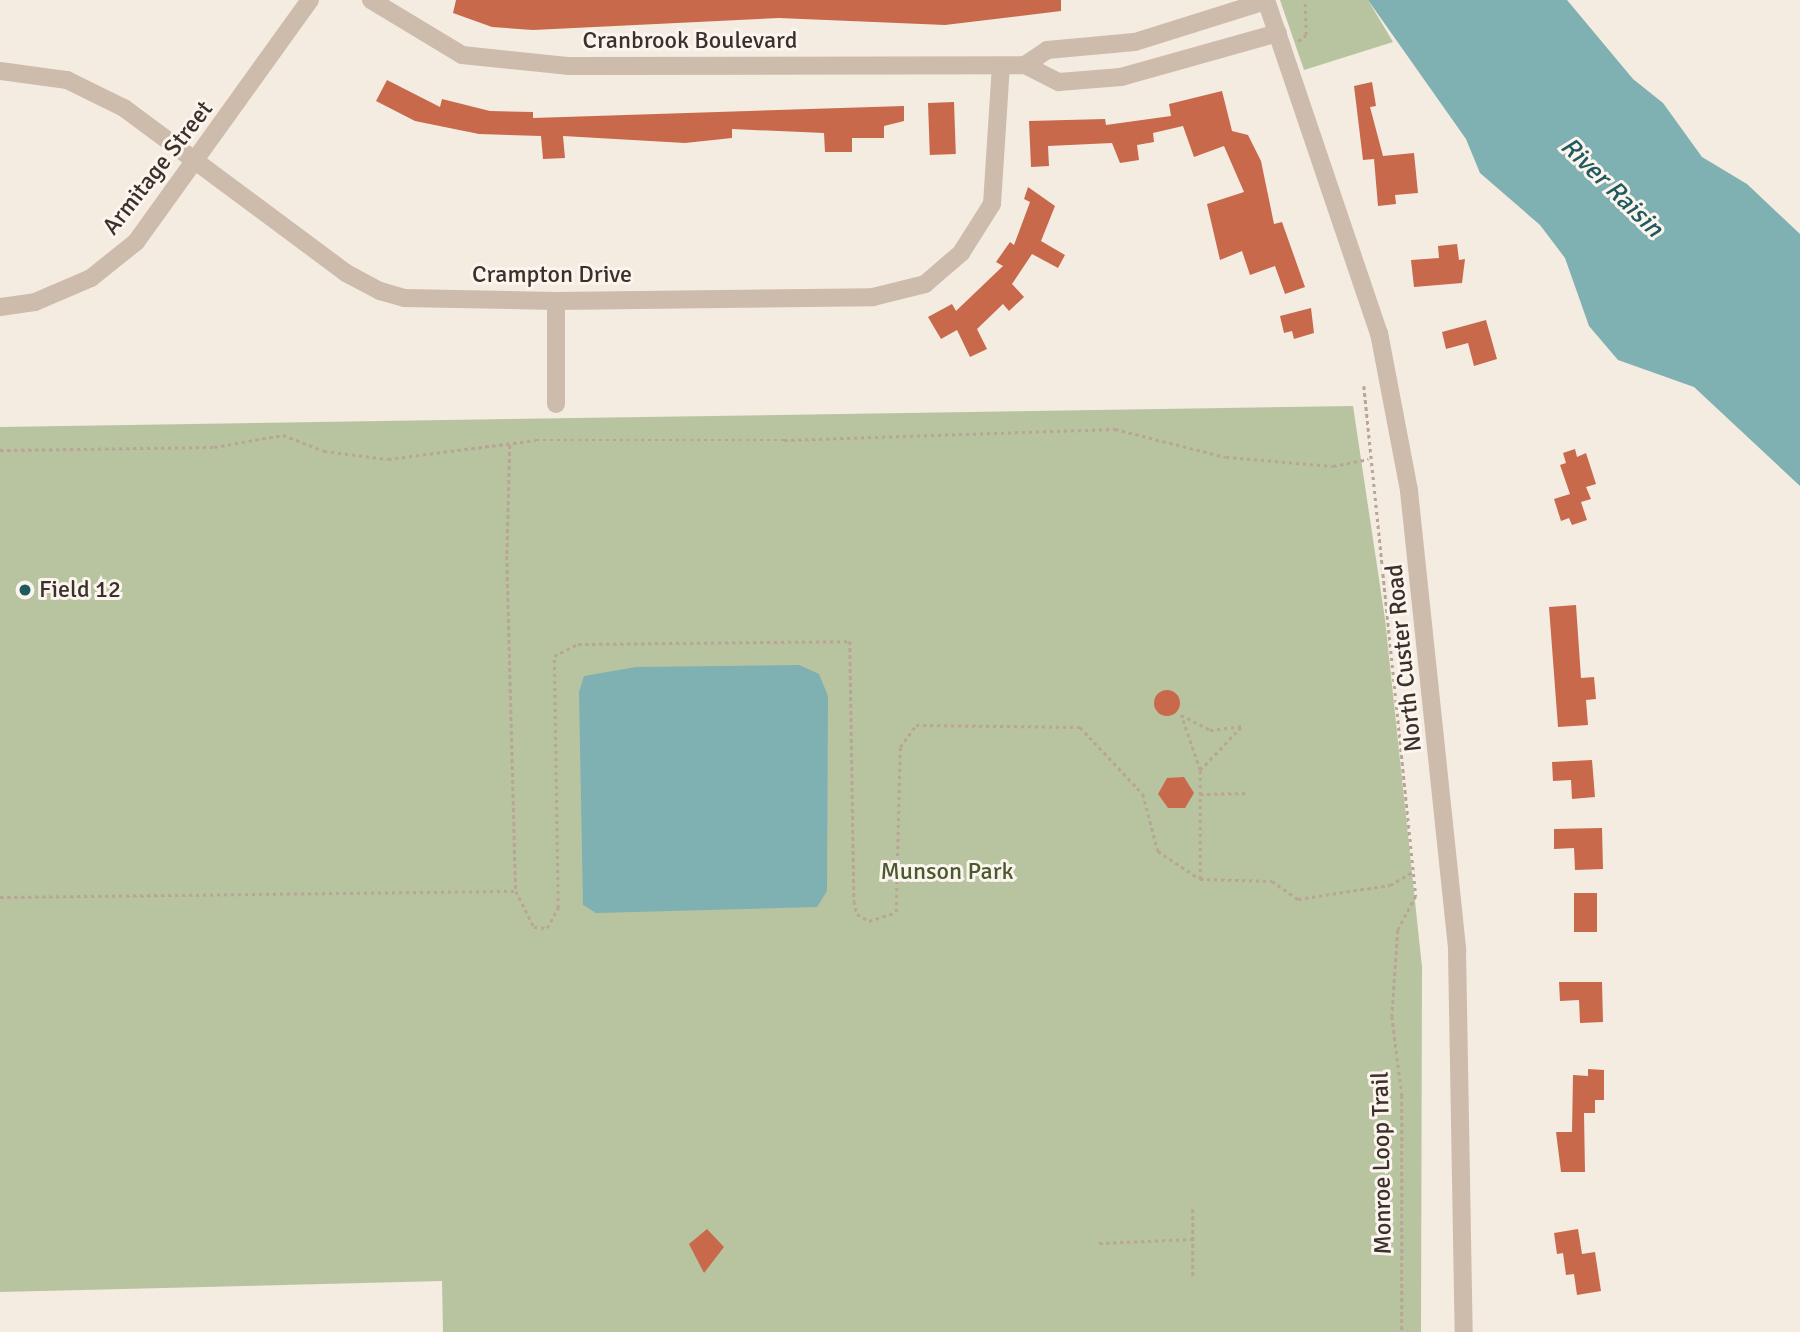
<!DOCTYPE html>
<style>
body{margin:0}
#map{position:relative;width:1800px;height:1332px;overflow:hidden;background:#f4ebe1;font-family:Signika,sans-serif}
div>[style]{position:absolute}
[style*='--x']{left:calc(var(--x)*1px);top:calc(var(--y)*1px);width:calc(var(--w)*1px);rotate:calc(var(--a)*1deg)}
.green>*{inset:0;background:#b8c4a0}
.water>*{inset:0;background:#7fb0b2}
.building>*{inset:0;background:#c8694b;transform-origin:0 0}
.round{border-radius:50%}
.path>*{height:2.5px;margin-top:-1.25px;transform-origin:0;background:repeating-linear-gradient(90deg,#b9a596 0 3.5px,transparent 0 7px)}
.minor>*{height:18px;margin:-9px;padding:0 9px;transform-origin:9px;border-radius:9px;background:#cdbbac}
.tertiary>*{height:18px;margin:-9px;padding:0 9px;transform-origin:9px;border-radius:9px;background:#cdbbac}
.dots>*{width:19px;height:19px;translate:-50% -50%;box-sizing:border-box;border:4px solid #fbf5ee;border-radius:50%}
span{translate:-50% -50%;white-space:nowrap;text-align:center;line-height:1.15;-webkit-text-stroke:6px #fbf5ee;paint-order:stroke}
.street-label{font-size:24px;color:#3b302b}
.poi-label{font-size:24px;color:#3b302b}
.left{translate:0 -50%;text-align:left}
.park-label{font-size:24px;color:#4a5a2e}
.water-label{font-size:26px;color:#1f5a5e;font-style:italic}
</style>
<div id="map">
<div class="green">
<i style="clip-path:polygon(1280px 0,1368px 0,1393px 42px,1304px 70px)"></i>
<i style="clip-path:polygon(1353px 406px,1385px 619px,1422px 967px,1421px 1332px,443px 1332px,442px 1281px,0 1292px,0 427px)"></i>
</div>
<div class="water">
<i style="clip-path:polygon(1368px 0,1567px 0,1633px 79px,1663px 103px,1702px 157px,1747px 184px,1800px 234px,1800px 486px,1694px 387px,1618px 360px,1589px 326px,1565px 258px,1540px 225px,1480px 173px,1466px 139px)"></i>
<i style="clip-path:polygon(799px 665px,819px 674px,828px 696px,827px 891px,817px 907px,596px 913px,583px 905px,579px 692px,584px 676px,636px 667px)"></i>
</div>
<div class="building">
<i style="clip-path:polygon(456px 0,1061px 0,1061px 11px,945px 25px,779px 18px,533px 30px,492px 27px,453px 13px)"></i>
<i style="clip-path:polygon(387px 80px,440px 107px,442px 99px,490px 111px,533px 112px,533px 118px,904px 106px,904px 121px,884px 126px,884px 138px,852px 138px,852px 152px,825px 152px,824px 133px,732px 129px,732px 138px,685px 143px,563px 136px,565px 158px,543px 159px,541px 136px,479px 134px,415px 121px,376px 101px)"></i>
<i style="clip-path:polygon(1372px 82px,1376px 106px,1370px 107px,1383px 156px,1414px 153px,1418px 193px,1395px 195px,1396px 204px,1378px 206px,1374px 159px,1363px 160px,1354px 86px)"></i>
<i style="clip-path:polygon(1222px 91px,1232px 131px,1248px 135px,1261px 161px,1274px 224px,1282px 222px,1305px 287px,1285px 294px,1275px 266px,1250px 275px,1242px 251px,1220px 260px,1207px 204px,1244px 192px,1224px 146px,1194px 157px,1183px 126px,1153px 133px,1154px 142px,1137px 145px,1139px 160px,1120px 163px,1112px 143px,1048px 146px,1049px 166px,1031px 167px,1029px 121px,1105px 119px,1106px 125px,1171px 116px,1169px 104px)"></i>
<i style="left:954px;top:102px;width:52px;height:26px;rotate:88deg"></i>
<i style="clip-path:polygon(1028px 187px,1055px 206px,1041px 241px,1065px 255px,1058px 268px,1032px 254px,1012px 284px,1024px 297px,1009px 311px,1003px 304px,977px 329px,987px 349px,970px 357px,957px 330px,941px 339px,928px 317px,952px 304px,956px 311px,1003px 266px,996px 262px,1010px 242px,1014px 245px,1030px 202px,1024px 199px)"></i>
<i style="clip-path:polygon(1457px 244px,1459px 260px,1465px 259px,1462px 283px,1414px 287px,1411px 260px,1439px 258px,1438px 246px)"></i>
<i style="clip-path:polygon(1311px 308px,1314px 333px,1294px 339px,1292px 331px,1284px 333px,1280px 316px)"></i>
<i style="clip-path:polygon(1486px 320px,1497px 359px,1474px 366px,1468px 343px,1446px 349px,1442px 332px)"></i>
<i style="clip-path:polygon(1575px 449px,1577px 457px,1586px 453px,1596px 484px,1586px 487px,1591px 499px,1581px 502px,1587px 520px,1572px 525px,1569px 518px,1561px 521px,1554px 499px,1570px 494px,1560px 465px,1566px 463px,1563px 453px)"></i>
<i style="clip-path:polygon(1576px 605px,1581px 678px,1594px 677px,1596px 699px,1586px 700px,1588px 725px,1558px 727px,1549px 607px)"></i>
<i class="round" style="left:1154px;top:690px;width:26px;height:26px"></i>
<i style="clip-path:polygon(1592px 760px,1595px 797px,1572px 799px,1571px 780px,1553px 781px,1552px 762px)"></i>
<i style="clip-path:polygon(1184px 777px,1194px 793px,1185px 808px,1168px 808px,1158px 794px,1167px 778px)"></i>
<i style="clip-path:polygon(1602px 828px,1603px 869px,1575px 870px,1574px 848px,1554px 849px,1554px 829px)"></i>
<i style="left:1574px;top:893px;width:23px;height:39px"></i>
<i style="clip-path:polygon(1559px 982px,1602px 982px,1603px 1022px,1580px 1023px,1579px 1000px,1560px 1001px)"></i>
<i style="clip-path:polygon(1588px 1069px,1604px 1070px,1604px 1100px,1595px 1100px,1595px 1113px,1584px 1113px,1585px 1172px,1561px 1172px,1556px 1132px,1572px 1132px,1573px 1075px,1588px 1076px)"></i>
<i style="clip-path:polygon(707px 1229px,724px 1247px,704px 1273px,689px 1244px)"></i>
<i style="clip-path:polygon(1578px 1229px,1582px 1254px,1595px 1252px,1601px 1291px,1577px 1295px,1574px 1274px,1566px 1275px,1563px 1253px,1557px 1254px,1554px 1233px)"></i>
</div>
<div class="path">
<i style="--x:1298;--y:41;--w:10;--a:-37"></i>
<i style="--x:1306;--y:35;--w:35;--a:-92"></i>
<i style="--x:1364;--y:386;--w:513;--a:84.18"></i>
<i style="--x:1416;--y:896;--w:38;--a:118"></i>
<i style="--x:1398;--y:930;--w:86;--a:94"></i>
<i style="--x:1392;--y:1016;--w:80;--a:82.8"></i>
<i style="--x:1402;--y:1095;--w:237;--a:90"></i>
<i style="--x:510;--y:445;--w:111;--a:91.5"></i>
<i style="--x:507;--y:556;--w:335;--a:88.5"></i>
<i style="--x:516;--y:891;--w:40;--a:63.4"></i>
<i style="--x:534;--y:927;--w:13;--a:4"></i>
<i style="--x:547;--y:928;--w:23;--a:-61"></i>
<i style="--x:558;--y:908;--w:252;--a:-90.9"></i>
<i style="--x:554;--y:656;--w:27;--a:-27"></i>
<i style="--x:578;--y:644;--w:272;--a:-0.6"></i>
<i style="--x:850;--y:641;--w:260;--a:89.1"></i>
<i style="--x:854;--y:901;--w:13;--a:77"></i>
<i style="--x:857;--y:914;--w:14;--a:30"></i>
<i style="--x:869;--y:921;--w:28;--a:-18"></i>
<i style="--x:896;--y:912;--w:165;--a:-88.6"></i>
<i style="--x:900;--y:747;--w:27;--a:-54"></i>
<i style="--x:916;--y:725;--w:164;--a:0.7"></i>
<i style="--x:1080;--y:727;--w:92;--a:46.8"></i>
<i style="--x:1143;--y:794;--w:59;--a:75.3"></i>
<i style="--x:1158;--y:851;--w:50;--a:33.7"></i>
<i style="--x:1200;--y:879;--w:72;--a:1.6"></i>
<i style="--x:1272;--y:881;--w:32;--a:35"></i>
<i style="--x:1298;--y:899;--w:93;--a:-8.7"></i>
<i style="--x:1390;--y:885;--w:28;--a:-30"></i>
<i style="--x:0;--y:450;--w:214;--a:-0.8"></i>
<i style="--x:214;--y:447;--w:70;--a:-9.9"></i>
<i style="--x:283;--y:435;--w:44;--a:21.3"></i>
<i style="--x:324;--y:451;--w:64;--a:7.1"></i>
<i style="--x:388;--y:459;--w:149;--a:-7.3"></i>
<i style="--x:536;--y:440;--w:248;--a:0"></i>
<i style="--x:784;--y:440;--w:331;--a:-1.9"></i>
<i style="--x:1115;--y:429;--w:114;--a:14.2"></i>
<i style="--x:1226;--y:457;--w:107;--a:4.8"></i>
<i style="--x:1333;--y:466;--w:36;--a:-11"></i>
<i style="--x:1200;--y:770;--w:59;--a:-46.4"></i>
<i style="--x:1200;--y:794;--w:48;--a:-1.2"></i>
<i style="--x:1200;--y:879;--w:109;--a:-90"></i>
<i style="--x:1200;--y:770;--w:58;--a:-109.1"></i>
<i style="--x:1181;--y:715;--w:33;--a:27"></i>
<i style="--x:1210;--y:730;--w:32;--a:-7"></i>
<i style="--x:0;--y:897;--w:515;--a:-0.67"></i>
<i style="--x:1193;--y:1209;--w:68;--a:90"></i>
<i style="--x:1099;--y:1243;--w:93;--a:-2.5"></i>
</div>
<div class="minor">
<i style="--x:371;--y:0;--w:106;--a:31.1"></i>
<i style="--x:462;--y:55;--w:108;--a:5.9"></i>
<i style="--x:569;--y:66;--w:456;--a:-0.1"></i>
<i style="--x:1025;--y:65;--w:27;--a:-34"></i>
<i style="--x:1047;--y:50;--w:88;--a:-5.2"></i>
<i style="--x:1135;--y:42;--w:137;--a:-17.4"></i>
<i style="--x:1025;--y:65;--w:38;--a:27"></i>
<i style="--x:1059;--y:82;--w:62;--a:-4.6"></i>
<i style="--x:1121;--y:77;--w:163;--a:-15.7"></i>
<i style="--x:0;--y:71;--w:68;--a:7.7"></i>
<i style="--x:67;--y:80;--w:64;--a:26.2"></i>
<i style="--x:124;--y:108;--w:277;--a:36.6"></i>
<i style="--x:346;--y:273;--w:38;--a:28"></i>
<i style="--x:380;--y:291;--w:25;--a:16"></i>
<i style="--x:404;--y:298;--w:152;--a:1.1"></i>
<i style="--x:556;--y:301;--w:317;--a:-0.7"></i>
<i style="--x:873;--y:297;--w:54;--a:-14"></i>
<i style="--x:925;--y:284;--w:48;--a:-40.7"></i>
<i style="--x:961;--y:253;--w:58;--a:-57.7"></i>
<i style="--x:992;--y:204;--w:138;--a:-86.3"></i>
<i style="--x:556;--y:301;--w:103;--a:90"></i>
<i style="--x:0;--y:307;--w:35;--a:-8"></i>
<i style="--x:35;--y:302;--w:61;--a:-23.2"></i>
<i style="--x:91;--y:278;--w:58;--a:-38.7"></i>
<i style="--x:136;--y:242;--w:298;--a:-54.3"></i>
</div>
<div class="tertiary">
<i style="--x:1266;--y:0;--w:352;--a:71.3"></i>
<i style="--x:1379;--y:333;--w:161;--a:79.2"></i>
<i style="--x:1409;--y:491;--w:462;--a:84"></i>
<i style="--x:1457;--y:950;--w:382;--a:89"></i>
</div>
<div class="dots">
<i style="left:25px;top:590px;background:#1f5a5e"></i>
</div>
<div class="street-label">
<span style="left:690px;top:41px">Cranbrook Boulevard</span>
<span style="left:158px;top:168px;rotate:-52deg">Armitage Street</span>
<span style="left:552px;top:275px">Crampton Drive</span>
<span style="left:1404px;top:658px;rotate:-96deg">North Custer Road</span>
<span style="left:1382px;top:1163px;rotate:-91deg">Monroe Loop Trail</span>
</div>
<div class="poi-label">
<span class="left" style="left:39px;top:590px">Field 12</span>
</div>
<div class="park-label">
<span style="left:947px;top:872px">Munson Park</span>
</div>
<div class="water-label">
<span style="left:1611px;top:188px;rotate:44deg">River Raisin</span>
</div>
</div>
